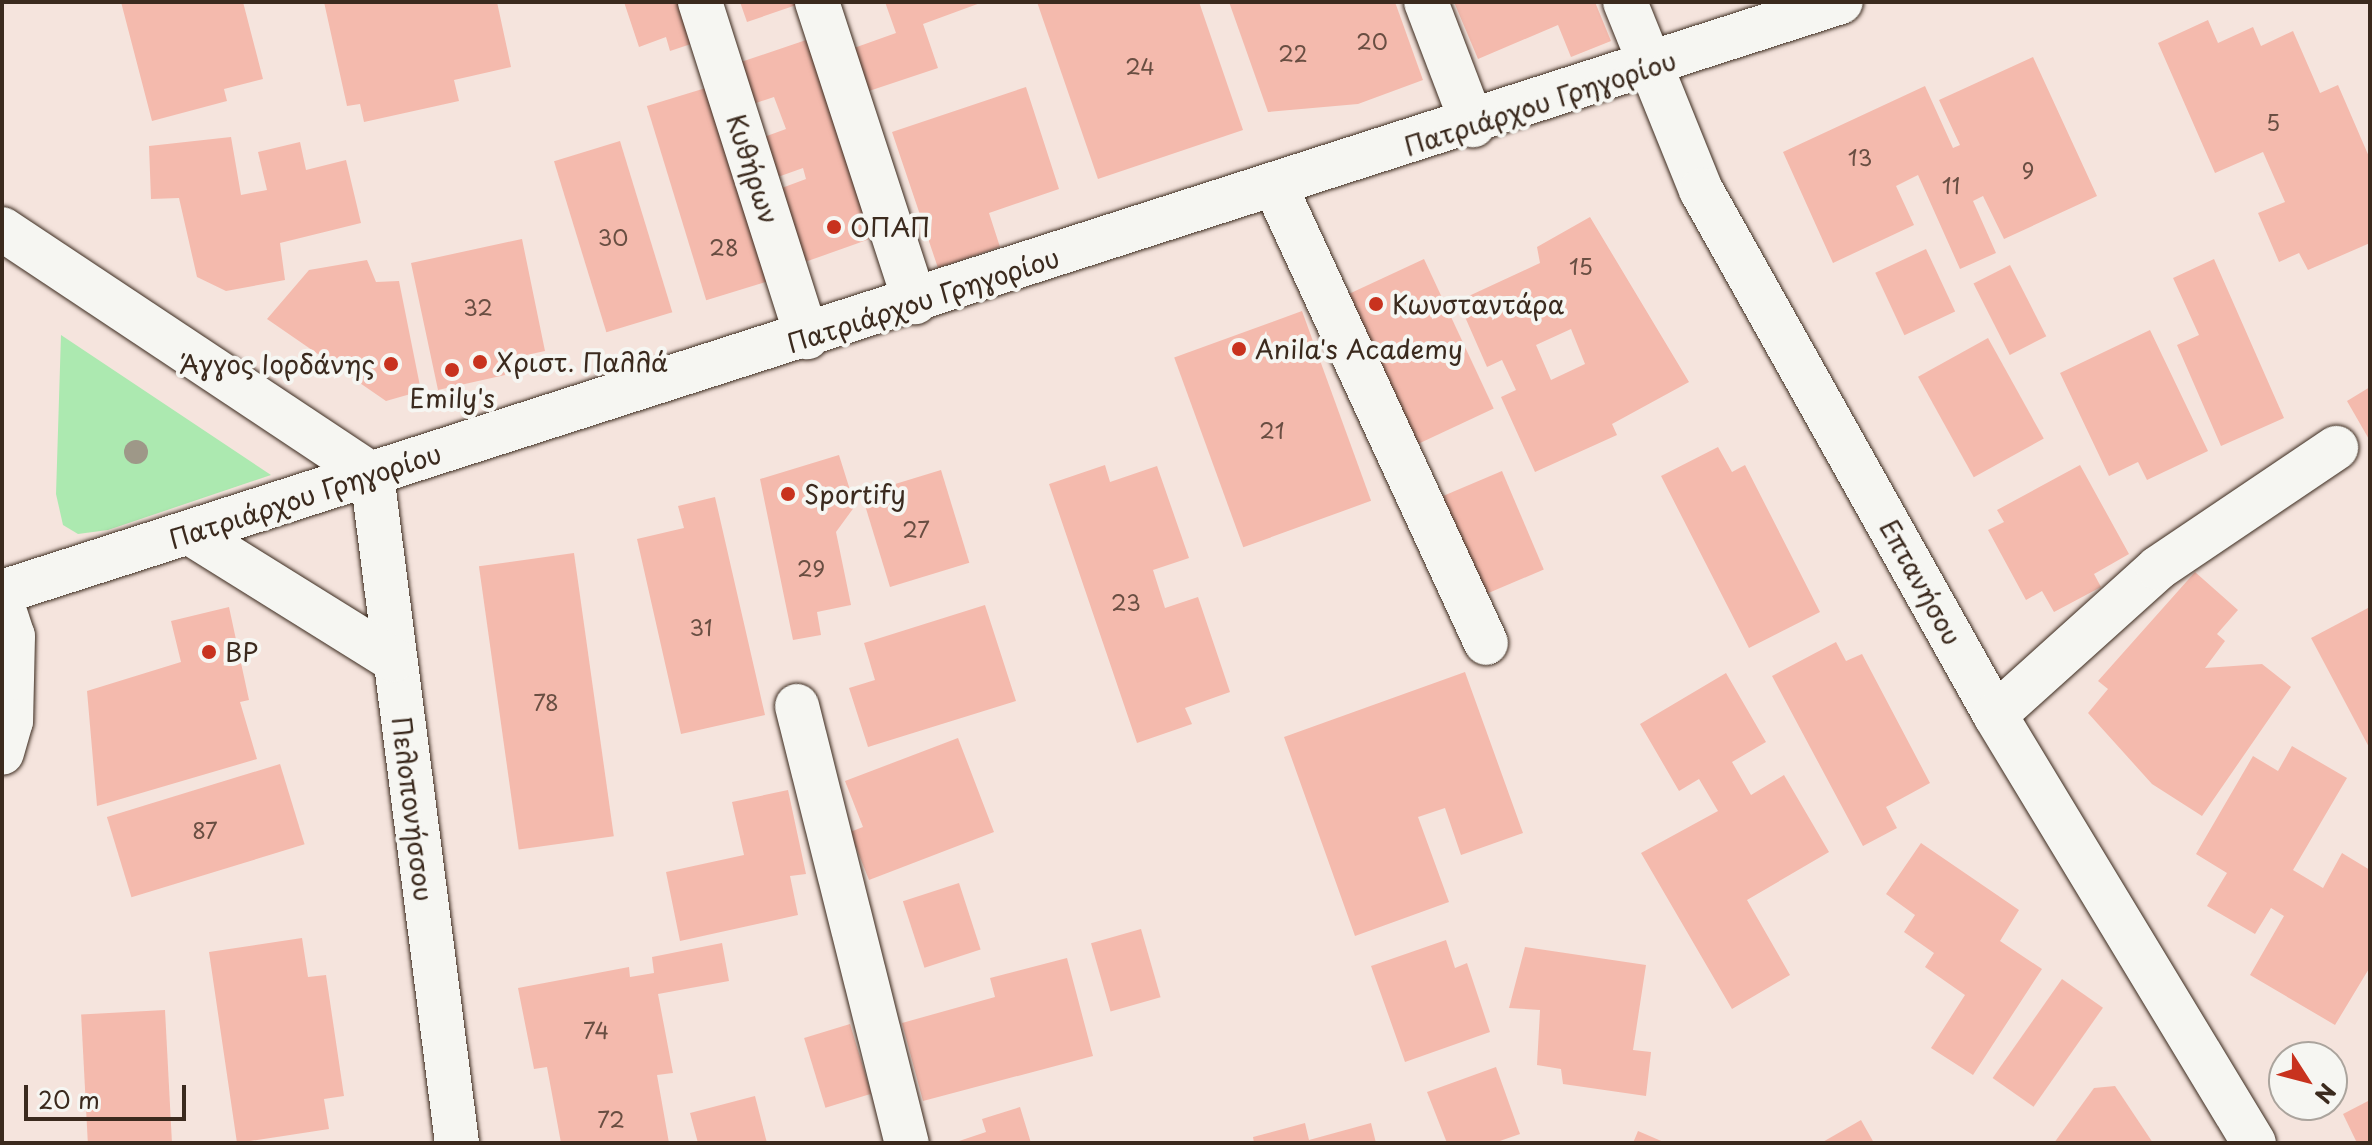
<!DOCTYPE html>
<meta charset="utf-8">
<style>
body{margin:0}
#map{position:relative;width:2372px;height:1145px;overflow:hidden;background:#f5e4dd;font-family:"Playpen Sans",sans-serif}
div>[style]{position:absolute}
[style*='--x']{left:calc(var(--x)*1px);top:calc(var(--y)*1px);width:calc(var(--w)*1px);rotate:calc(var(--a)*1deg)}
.green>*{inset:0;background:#ace9b0}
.building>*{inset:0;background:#f4baad;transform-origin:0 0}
.roads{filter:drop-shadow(0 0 2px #3b2a1e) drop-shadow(0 0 2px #3b2a1e)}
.minor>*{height:44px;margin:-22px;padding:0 22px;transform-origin:22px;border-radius:22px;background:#f6f6f2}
.trees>*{width:24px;height:24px;margin:-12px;border-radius:50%;background:#9e9888}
.dots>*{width:22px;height:22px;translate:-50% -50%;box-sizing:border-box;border:4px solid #f6f6f2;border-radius:50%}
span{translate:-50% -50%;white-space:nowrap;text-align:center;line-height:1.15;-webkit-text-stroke:8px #f6f6f2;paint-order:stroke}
.number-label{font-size:22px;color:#694e42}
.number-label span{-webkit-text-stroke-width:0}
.street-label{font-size:26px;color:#3b2a1e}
.poi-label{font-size:26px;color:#3b2a1e}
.left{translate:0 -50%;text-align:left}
.right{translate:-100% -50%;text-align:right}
.frame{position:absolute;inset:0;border:4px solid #3b2a1e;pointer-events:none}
.north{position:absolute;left:2268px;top:1041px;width:80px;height:80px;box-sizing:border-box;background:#f6f6f2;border:2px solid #aba49d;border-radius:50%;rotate:126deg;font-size:22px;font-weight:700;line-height:32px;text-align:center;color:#3b2a1e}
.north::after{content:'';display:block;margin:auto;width:28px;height:36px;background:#c8321e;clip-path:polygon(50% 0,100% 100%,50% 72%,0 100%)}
.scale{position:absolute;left:24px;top:1085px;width:162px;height:36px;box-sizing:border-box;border:4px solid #3b2a1e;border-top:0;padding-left:10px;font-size:24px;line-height:28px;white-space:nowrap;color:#3b2a1e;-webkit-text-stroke:6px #f6f6f2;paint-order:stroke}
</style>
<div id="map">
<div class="green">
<i style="clip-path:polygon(61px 335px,271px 475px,108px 530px,78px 534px,63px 525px,56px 494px)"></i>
</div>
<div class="building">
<i style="clip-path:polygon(121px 2px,243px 2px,263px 79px,224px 89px,227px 101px,152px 121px)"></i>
<i style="clip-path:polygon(324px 2px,497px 2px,511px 67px,454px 80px,459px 101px,364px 122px,360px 104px,347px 106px)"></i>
<i style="clip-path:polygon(624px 2px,685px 2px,697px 42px,670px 51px,666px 37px,639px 47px)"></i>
<i style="clip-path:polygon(740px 2px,805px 2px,747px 22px)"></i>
<i style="clip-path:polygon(885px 2px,983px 2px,923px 24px,938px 68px,869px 91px,854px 48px,896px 33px)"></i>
<i style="clip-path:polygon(1037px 2px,1199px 2px,1243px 130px,1098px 179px)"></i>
<i style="clip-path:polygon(1229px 2px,1395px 2px,1423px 80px,1358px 104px,1268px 112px)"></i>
<i style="clip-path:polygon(1454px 2px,1595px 2px,1611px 41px,1571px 57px,1558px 25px,1478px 59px)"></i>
<i style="clip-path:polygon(2208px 20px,2218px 43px,2253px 27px,2261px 46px,2293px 31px,2320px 93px,2338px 85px,2370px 159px,2370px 243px,2308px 270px,2299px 253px,2279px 262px,2258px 213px,2285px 202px,2263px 152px,2215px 173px,2158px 43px)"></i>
<i style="clip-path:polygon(812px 38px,881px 235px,805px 262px,779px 189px,806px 179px,803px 168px,775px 178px,761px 138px,786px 129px,774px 97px,747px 106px,732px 65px)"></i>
<i style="clip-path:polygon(2033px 57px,2097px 196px,2004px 239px,1983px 196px,1973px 201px,1996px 253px,1960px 269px,1918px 175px,1896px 186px,1914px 225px,1833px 263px,1783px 152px,1925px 86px,1953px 148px,1960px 145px,1939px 100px)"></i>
<i style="left:709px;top:87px;width:203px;height:65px;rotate:73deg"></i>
<i style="clip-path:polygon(1026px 87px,1059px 189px,989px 213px,1000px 247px,938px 268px,892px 132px)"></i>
<i style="clip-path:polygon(231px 137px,241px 195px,267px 190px,258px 152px,300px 142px,306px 170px,346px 160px,361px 223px,280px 243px,285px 280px,226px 291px,197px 277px,179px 198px,151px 199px,149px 146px)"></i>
<i style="left:620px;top:141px;width:179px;height:69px;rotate:73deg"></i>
<i style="clip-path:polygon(evenodd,1590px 217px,1689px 382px,1612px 424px,1617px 435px,1535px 472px,1501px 397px,1516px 390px,1502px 360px,1487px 367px,1458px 301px,1540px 263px,1537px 247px,1590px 217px,1571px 329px,1585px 364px,1551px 380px,1536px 345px,1571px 329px)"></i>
<i style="clip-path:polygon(522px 239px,545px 351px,503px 360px,505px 375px,438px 390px,411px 263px)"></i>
<i style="left:1926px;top:249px;width:69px;height:56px;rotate:65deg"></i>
<i style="left:1424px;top:259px;width:165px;height:89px;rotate:65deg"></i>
<i style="clip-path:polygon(2214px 259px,2284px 418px,2221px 446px,2177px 345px,2199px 335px,2173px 278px)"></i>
<i style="clip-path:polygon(367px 260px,376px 282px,399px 281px,421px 391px,386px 401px,267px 319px,309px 270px)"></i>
<i style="left:2010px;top:265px;width:80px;height:41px;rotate:63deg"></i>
<i style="left:1302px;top:311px;width:202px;height:136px;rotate:70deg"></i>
<i style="clip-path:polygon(2150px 330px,2208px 451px,2147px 480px,2138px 462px,2109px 476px,2060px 373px)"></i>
<i style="left:1988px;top:338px;width:115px;height:80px;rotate:61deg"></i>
<i style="clip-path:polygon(2370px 387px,2370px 441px,2347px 401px)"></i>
<i style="clip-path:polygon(1718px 447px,1732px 472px,1745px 465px,1820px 612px,1749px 648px,1661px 476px)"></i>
<i style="clip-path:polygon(839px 455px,855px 506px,836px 532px,851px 605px,817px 612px,821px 635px,793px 640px,760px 479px)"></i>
<i style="clip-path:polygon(1105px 465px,1110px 482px,1157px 466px,1189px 558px,1153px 570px,1165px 608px,1198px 597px,1230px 692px,1185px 708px,1192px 724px,1137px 743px,1049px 484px)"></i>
<i style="clip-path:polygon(2080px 465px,2129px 554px,2094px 574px,2101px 587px,2054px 612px,2042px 591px,2026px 600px,1988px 530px,2004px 522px,1997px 510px)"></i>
<i style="left:941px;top:470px;width:97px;height:83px;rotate:73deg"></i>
<i style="left:1502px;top:471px;width:107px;height:73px;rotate:67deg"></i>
<i style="clip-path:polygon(715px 497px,765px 715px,681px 734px,637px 539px,684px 528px,678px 506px)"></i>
<i style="left:574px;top:553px;width:286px;height:96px;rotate:82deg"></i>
<i style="clip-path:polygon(2195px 572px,2238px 610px,2217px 634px,2225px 641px,2205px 668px,2262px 664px,2291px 687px,2202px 816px,2152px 784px,2088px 713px,2108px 689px,2098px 681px)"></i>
<i style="clip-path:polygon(985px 605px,1016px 701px,868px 747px,849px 688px,875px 680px,864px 643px)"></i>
<i style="clip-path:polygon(229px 607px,249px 700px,240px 702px,257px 759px,97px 806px,87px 691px,181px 662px,171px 621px)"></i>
<i style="clip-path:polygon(2368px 608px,2370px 612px,2370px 749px,2311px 638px)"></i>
<i style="clip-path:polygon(1836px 642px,1846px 661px,1862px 654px,1930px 783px,1886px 807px,1897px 828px,1863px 846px,1772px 676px)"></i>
<i style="clip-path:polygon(1465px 672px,1523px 833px,1461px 855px,1445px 808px,1418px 817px,1449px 902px,1355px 936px,1284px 737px)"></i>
<i style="clip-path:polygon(1726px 673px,1766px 742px,1732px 762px,1751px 795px,1784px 775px,1829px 852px,1747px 900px,1790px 975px,1732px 1009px,1641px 853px,1718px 811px,1699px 779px,1679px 791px,1640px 724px)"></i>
<i style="clip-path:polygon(958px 738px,994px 832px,869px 880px,850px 832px,863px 827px,845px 781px)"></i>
<i style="clip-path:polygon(2292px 746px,2347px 778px,2293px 870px,2323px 888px,2342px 853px,2370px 870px,2370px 967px,2335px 1025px,2250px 975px,2284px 916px,2271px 908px,2255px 934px,2207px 906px,2227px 873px,2196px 854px,2253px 756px,2278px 771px)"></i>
<i style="left:280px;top:764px;width:84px;height:181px;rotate:73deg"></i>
<i style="clip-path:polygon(788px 790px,806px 874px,790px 876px,798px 915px,680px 941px,666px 872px,744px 855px,732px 802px)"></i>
<i style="clip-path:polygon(1921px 843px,2019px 910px,2000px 941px,2042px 969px,1973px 1075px,1931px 1048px,1965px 995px,1925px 967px,1934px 953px,1904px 932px,1915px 915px,1886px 894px)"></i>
<i style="left:959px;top:883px;width:70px;height:59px;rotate:72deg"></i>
<i style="left:1141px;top:929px;width:71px;height:52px;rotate:74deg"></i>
<i style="clip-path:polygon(302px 938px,308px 977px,326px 975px,344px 1096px,324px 1099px,329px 1129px,237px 1143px,209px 952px)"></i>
<i style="clip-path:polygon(1446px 940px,1455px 968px,1467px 963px,1490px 1032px,1405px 1062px,1371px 966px)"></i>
<i style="clip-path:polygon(722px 943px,729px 981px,658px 994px,673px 1073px,657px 1075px,669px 1143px,561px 1143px,547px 1067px,534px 1069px,518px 988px,629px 967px,630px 977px,654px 973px,652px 957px)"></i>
<i style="clip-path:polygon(1525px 947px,1646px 965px,1633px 1050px,1651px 1052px,1646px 1096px,1563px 1084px,1561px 1069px,1537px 1065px,1540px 1010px,1509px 1008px)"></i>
<i style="clip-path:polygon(1067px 958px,1093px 1056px,923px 1101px,902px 1023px,995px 997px,990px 978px)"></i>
<i style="left:2062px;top:979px;width:50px;height:121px;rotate:35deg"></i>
<i style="left:165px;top:1010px;width:133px;height:84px;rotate:87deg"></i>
<i style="left:850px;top:1024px;width:73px;height:48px;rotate:73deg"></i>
<i style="clip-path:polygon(1496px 1067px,1520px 1134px,1494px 1143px,1447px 1143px,1427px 1092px)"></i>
<i style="clip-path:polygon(2115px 1086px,2153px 1143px,2054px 1143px,2094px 1088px)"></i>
<i style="clip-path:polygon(755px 1096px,767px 1143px,698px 1143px,690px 1113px)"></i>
<i style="clip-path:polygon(2370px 1100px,2370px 1143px,2357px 1143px,2343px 1114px)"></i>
<i style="clip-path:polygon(1020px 1107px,1031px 1143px,953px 1143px,986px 1132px,982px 1119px)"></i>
<i style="clip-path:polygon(1861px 1120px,1874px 1143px,1821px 1143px)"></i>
<i style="clip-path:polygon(1305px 1123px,1309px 1140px,1371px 1123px,1376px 1143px,1254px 1143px,1253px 1137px)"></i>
<i style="clip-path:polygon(1638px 1131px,1666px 1143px,1633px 1143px)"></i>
</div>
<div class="roads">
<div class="minor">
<i style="--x:700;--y:2;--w:352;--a:72.3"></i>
<i style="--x:817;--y:2;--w:316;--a:71.9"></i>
<i style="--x:1426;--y:2;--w:132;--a:69.1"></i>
<i style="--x:1625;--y:2;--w:203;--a:68"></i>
<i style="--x:1701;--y:190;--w:602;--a:60.75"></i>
<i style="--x:1995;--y:715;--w:500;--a:58.82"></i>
<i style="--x:1276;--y:188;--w:501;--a:65.22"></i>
<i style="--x:2;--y:229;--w:444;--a:33.6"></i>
<i style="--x:372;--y:475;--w:673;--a:82.75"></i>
<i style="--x:190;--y:533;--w:240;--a:31.9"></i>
<i style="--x:2;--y:592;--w:1931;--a:-17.79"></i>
<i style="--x:2;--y:603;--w:35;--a:72"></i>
<i style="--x:13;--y:636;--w:85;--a:91.3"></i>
<i style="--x:11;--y:721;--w:33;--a:106"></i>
<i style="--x:797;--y:706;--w:451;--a:75.9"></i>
<i style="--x:1995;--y:715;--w:219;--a:-42"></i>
<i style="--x:2158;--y:568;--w:215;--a:-34"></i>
</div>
</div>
<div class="trees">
<i style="left:136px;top:452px"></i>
</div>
<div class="dots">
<i style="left:834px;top:227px;background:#c8321e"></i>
<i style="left:1376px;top:304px;background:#c8321e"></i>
<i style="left:1239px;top:349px;background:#c8321e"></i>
<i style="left:480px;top:362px;background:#c8321e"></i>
<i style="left:391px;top:364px;background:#c8321e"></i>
<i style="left:452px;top:370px;background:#c8321e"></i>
<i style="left:788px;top:494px;background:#c8321e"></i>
<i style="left:209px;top:652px;background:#c8321e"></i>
</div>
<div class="number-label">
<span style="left:1372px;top:41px">20</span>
<span style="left:1293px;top:53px">22</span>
<span style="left:1140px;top:66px">24</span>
<span style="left:2273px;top:122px">5</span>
<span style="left:1860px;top:157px">13</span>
<span style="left:2028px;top:170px">9</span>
<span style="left:1951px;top:185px">11</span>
<span style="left:613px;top:237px">30</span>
<span style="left:724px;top:247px">28</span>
<span style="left:1581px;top:266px">15</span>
<span style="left:478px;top:307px">32</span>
<span style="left:1272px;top:430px">21</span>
<span style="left:916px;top:529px">27</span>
<span style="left:811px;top:568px">29</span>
<span style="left:1126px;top:602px">23</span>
<span style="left:701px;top:627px">31</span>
<span style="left:546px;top:702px">78</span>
<span style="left:205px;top:830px">87</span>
<span style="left:596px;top:1030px">74</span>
<span style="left:611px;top:1119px">72</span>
</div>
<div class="street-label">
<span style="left:1540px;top:103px;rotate:-18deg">Πατριάρχου Γρηγορίου</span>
<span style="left:753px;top:169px;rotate:72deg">Κυθήρων</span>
<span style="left:923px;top:300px;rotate:-18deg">Πατριάρχου Γρηγορίου</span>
<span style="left:305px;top:496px;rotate:-18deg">Πατριάρχου Γρηγορίου</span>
<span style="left:1921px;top:582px;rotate:61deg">Επτανήσου</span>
<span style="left:413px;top:809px;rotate:83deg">Πελοπονήσσου</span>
</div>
<div class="poi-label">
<span class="left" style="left:850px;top:227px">ΟΠΑΠ</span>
<span class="left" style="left:1392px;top:304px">Κωνσταντάρα</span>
<span class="left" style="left:1255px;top:349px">Anila's Academy</span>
<span class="left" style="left:496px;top:362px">Χριστ. Παλλά</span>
<span class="right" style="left:375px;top:364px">Άγγος Ιορδάνης</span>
<span style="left:452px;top:398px">Emily's</span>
<span class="left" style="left:804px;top:494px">Sportify</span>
<span class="left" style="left:225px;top:652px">BP</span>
</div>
<div class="frame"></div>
<div class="north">N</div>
<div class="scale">20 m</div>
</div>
